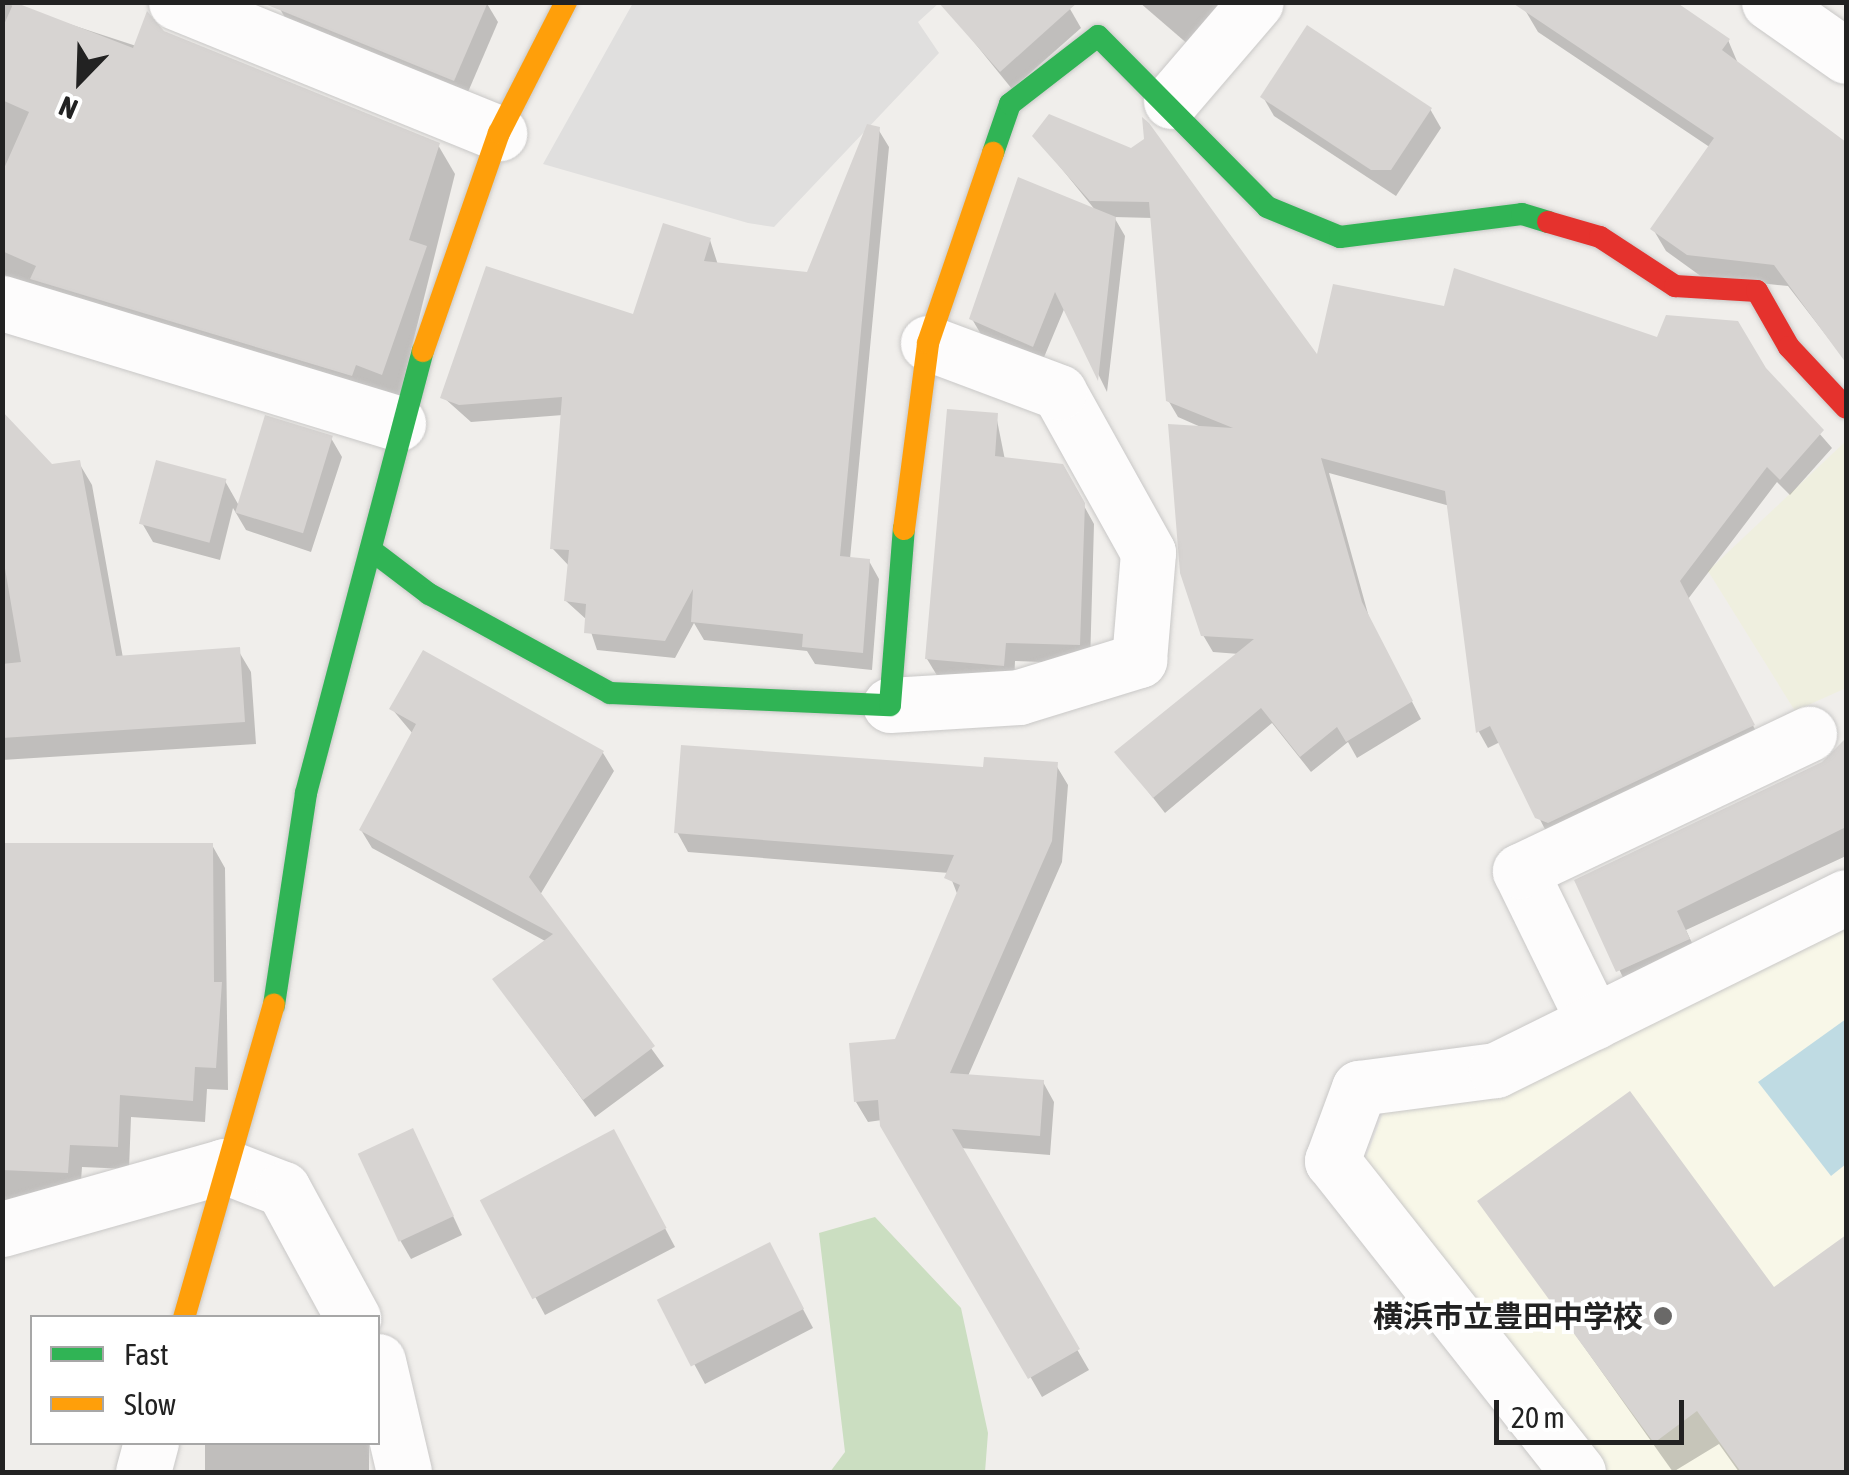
<!DOCTYPE html>
<meta charset="utf-8">
<style>
body{margin:0}
#map{position:relative;width:1849px;height:1475px;overflow:hidden;background:#f0eeeb;font-family:"Asap Condensed","Noto Sans JP",sans-serif}
div>[style]{position:absolute}
[style*='--x']{left:calc(var(--x)*1px);top:calc(var(--y)*1px);width:calc(var(--w)*1px);rotate:calc(var(--a)*1deg)}
.education>*{inset:0;background:#f8f7e8}
.farmland>*{inset:0;background:#efefdf}
.forest>*{inset:0;background:#cbdec1}
.parking>*{inset:0;background:#e0dfde}
.water>*{inset:0;background:#bfdbe3}
.shadow>*{inset:0;background:#0003;transform-origin:0 0}
.building>*{inset:0;background:#d7d4d2;transform-origin:0 0}
.roads{filter:drop-shadow(0 0 2px #c9c8c7) drop-shadow(0 0 2px #c9c8c7)}
.street>*{height:55px;margin:-27.5px;padding:0 27.5px;transform-origin:27.5px;border-radius:27.5px;background:#fdfcfc}
.fast>*{height:22px;margin:-11px;padding:0 11px;transform-origin:11px;border-radius:11px;background:#30b455}
.slow>*{height:22px;margin:-11px;padding:0 11px;transform-origin:11px;border-radius:11px;background:#ff9f0a}
.jam>*{height:22px;margin:-11px;padding:0 11px;transform-origin:11px;border-radius:11px;background:#e5322d}
.dots>*{width:28px;height:28px;translate:-50% -50%;box-sizing:border-box;border:5px solid #fff;border-radius:50%}
span{translate:-50% -50%;white-space:nowrap;text-align:center;line-height:1.15;-webkit-text-stroke:8px #fff;paint-order:stroke}
.poi-label{font-size:30px;color:#222;font-weight:700}
.right{translate:-100% -50%;text-align:right}
.frame{position:absolute;inset:0;border:5px solid #222;pointer-events:none}
.legend{position:absolute;left:30px;top:1315px;width:350px;height:130px;box-sizing:border-box;background:#fff;border:2px solid #a7a7a7;margin:0;padding:12px 18px;list-style:none;font-size:30px;color:#222}
.legend li{display:flex;align-items:center;gap:20px;height:50px}
.legend b{width:50px;border:2px solid #a7a7a7}
.north{position:absolute;left:30px;top:30px;width:100px;height:100px;-webkit-text-stroke:8px #fff;paint-order:stroke;rotate:203deg;font-size:28px;font-weight:700;line-height:40px;text-align:center;color:#222}
.north::after{content:'';display:block;margin:auto;width:35px;height:45px;background:#222;clip-path:polygon(50% 0,100% 100%,50% 72%,0 100%)}
.scale{position:absolute;left:1494px;top:1400px;width:190px;height:45px;box-sizing:border-box;border:5px solid #222;border-top:0;padding-left:12px;font-size:30px;line-height:35px;white-space:nowrap;color:#222;-webkit-text-stroke:8px #fff;paint-order:stroke}
</style>
<div id="map">
<div class="education">
<i style="clip-path:polygon(1846px 928px,1846px 1472px,1595px 1472px,1365px 1160px,1385px 1108px,1508px 1090px)"></i>
</div>
<div class="farmland">
<i style="clip-path:polygon(1846px 441px,1846px 688px,1795px 711px,1708px 571px)"></i>
</div>
<div class="forest">
<i style="clip-path:polygon(875px 1217px,961px 1308px,988px 1433px,985px 1472px,830px 1472px,845px 1452px,819px 1233px)"></i>
</div>
<div class="parking">
<i style="clip-path:polygon(633px 3px,939px 3px,918px 22px,939px 53px,774px 227px,748px 223px,543px 164px)"></i>
</div>
<div class="water">
<i style="clip-path:polygon(1846px 1019px,1846px 1164px,1831px 1176px,1758px 1082px)"></i>
</div>
<div class="shadow">
<i style="clip-path:polygon(2px 2px,438px 145px,455px 174px,398px 402px,2px 294px)"></i>
<i style="clip-path:polygon(486px 2px,498px 22px,465px 99px,291px 28px,280px 9px)"></i>
<i style="clip-path:polygon(1066px 2px,1081px 28px,1012px 89px,956px 20px)"></i>
<i style="clip-path:polygon(1139px 2px,1234px 2px,1197px 52px)"></i>
<i style="clip-path:polygon(1525px 10px,1728px 40px,1739px 66px,1846px 147px,1846px 361px,1788px 286px,1702px 277px,1666px 251px,1653px 229px,1711px 148px,1538px 32px)"></i>
<i style="clip-path:polygon(1263px 97px,1430px 109px,1441px 128px,1396px 196px,1274px 116px)"></i>
<i style="clip-path:polygon(878px 129px,889px 147px,850px 559px,869px 561px,879px 579px,872px 670px,815px 664px,807px 651px,704px 640px,694px 623px,675px 658px,597px 650px,587px 620px,566px 601px,570px 567px,553px 549px,563px 415px,471px 422px,443px 397px,634px 318px,710px 240px,718px 265px,808px 275px)"></i>
<i style="clip-path:polygon(1035px 136px,1131px 151px,1318px 360px,1446px 309px,1658px 340px,1764px 370px,1832px 448px,1790px 495px,1777px 482px,1688px 599px,1762px 743px,1548px 835px,1500px 742px,1488px 748px,1479px 732px,1450px 506px,1329px 473px,1370px 621px,1421px 719px,1357px 758px,1348px 742px,1311px 772px,1272px 723px,1165px 813px,1118px 753px,1239px 654px,1213px 652px,1203px 635px,1203px 428px,1178px 417px,1168px 400px,1153px 218px,1114px 217px,1125px 236px,1107px 392px,1065px 307px,1042px 362px,982px 336px,972px 319px,1096px 211px)"></i>
<i style="clip-path:polygon(2px 415px,52px 467px,79px 463px,92px 485px,123px 658px,238px 650px,251px 672px,256px 744px,2px 760px)"></i>
<i style="clip-path:polygon(996px 415px,1005px 460px,1062px 466px,1094px 524px,1090px 664px,1015px 661px,1014px 684px,938px 677px,927px 659px)"></i>
<i style="clip-path:polygon(331px 438px,342px 457px,311px 552px,246px 530px,233px 508px,220px 560px,153px 542px,142px 523px,225px 481px,238px 504px)"></i>
<i style="clip-path:polygon(392px 709px,603px 753px,614px 771px,540px 895px,664px 1066px,595px 1117px,495px 980px,547px 942px,372px 848px,361px 830px,413px 734px)"></i>
<i style="clip-path:polygon(1846px 741px,1846px 856px,1686px 930px,1699px 958px,1629px 990px,1577px 881px,1824px 764px)"></i>
<i style="clip-path:polygon(1056px 765px,1068px 785px,1062px 862px,968px 1076px,1043px 1082px,1054px 1102px,1050px 1155px,960px 1148px,1089px 1370px,1042px 1397px,882px 1120px,868px 1122px,856px 1102px,896px 1042px,958px 896px,949px 873px,688px 852px,677px 832px,985px 770px)"></i>
<i style="clip-path:polygon(212px 845px,225px 868px,228px 1090px,207px 1089px,205px 1122px,131px 1117px,129px 1169px,82px 1167px,80px 1195px,2px 1201px,2px 846px)"></i>
<i style="clip-path:polygon(422px 1150px,462px 1235px,411px 1259px,400px 1240px)"></i>
<i style="clip-path:polygon(624px 1151px,675px 1247px,545px 1315px,483px 1201px)"></i>
<i style="clip-path:polygon(1481px 1202px,1774px 1291px,1846px 1238px,1846px 1450px,1833px 1460px,1842px 1472px,1739px 1472px,1719px 1444px,1673px 1472px)"></i>
<i style="clip-path:polygon(779px 1264px,813px 1328px,705px 1384px,660px 1301px)"></i>
<i style="left:205px;top:1442px;width:164px;height:30px"></i>
</div>
<div class="building">
<i style="clip-path:polygon(14px 2px,133px 48px,147px 11px,164px 31px,440px 143px,409px 240px,427px 246px,382px 375px,356px 365px,352px 376px,30px 279px,36px 266px,2px 251px,2px 173px,29px 112px,2px 100px,2px 29px)"></i>
<i style="clip-path:polygon(260px 2px,488px 2px,454px 81px)"></i>
<i style="clip-path:polygon(938px 2px,1078px 2px,1000px 72px)"></i>
<i style="clip-path:polygon(1511px 2px,1676px 2px,1730px 39px,1722px 50px,1846px 142px,1846px 363px,1774px 265px,1687px 255px,1650px 229px,1714px 138px)"></i>
<i style="clip-path:polygon(1307px 25px,1432px 108px,1391px 170px,1371px 170px,1260px 97px)"></i>
<i style="clip-path:polygon(1049px 114px,1131px 148px,1144px 139px,1142px 117px,1149px 123px,1317px 354px,1333px 284px,1444px 306px,1454px 268px,1657px 337px,1666px 315px,1738px 321px,1766px 368px,1824px 430px,1780px 480px,1767px 467px,1680px 581px,1755px 725px,1548px 823px,1535px 818px,1490px 726px,1476px 733px,1445px 491px,1321px 458px,1362px 602px,1413px 701px,1346px 742px,1337px 727px,1300px 757px,1261px 708px,1153px 798px,1114px 752px,1254px 639px,1201px 636px,1180px 573px,1168px 424px,1233px 428px,1166px 401px,1149px 202px,1090px 201px,1032px 136px)"></i>
<i style="clip-path:polygon(867px 124px,880px 127px,840px 556px,870px 559px,863px 653px,802px 647px,803px 634px,691px 622px,693px 589px,665px 641px,584px 633px,586px 604px,564px 601px,569px 550px,550px 549px,562px 397px,459px 405px,440px 398px,486px 266px,633px 314px,663px 223px,711px 238px,704px 261px,807px 272px)"></i>
<i style="clip-path:polygon(1018px 177px,1116px 217px,1098px 381px,1055px 292px,1033px 347px,969px 319px)"></i>
<i style="clip-path:polygon(947px 409px,998px 413px,995px 456px,1063px 464px,1085px 503px,1080px 645px,1006px 643px,1004px 666px,925px 659px)"></i>
<i style="clip-path:polygon(2px 411px,52px 464px,80px 460px,116px 656px,240px 647px,245px 722px,2px 738px,2px 664px,21px 662px,2px 551px)"></i>
<i style="left:265px;top:415px;width:71px;height:102px;rotate:17deg"></i>
<i style="left:156px;top:460px;width:73px;height:66px;rotate:15deg"></i>
<i style="clip-path:polygon(423px 650px,604px 751px,529px 877px,655px 1046px,583px 1100px,492px 979px,553px 934px,359px 830px,416px 724px,389px 709px)"></i>
<i style="clip-path:polygon(1846px 738px,1846px 827px,1677px 911px,1690px 939px,1616px 972px,1574px 880px,1822px 762px)"></i>
<i style="clip-path:polygon(681px 745px,983px 767px,984px 757px,1058px 762px,1052px 841px,950px 1073px,1044px 1080px,1040px 1136px,952px 1129px,1080px 1349px,1028px 1379px,880px 1126px,878px 1100px,854px 1102px,849px 1043px,895px 1039px,960px 885px,944px 878px,954px 855px,674px 833px)"></i>
<i style="clip-path:polygon(2px 843px,213px 843px,214px 982px,222px 982px,216px 1068px,195px 1067px,193px 1101px,120px 1095px,118px 1147px,70px 1145px,68px 1173px,2px 1170px)"></i>
<i style="clip-path:polygon(1630px 1091px,1774px 1287px,1846px 1235px,1846px 1472px,1741px 1472px,1697px 1411px,1654px 1443px,1477px 1201px)"></i>
<i style="left:413px;top:1128px;width:97px;height:61px;rotate:65deg"></i>
<i style="left:614px;top:1129px;width:112px;height:152px;rotate:62deg"></i>
<i style="left:770px;top:1242px;width:75px;height:127px;rotate:63deg"></i>
</div>
<div class="roads">
<div class="street">
<i style="--x:176;--y:2;--w:349;--a:22.1"></i>
<i style="--x:1769;--y:2;--w:94;--a:35"></i>
<i style="--x:1171;--y:101;--w:130;--a:-49.4"></i>
<i style="--x:2;--y:303;--w:414;--a:16.9"></i>
<i style="--x:890;--y:705;--w:129;--a:-3.5"></i>
<i style="--x:1019;--y:697;--w:126;--a:-17.1"></i>
<i style="--x:1139;--y:660;--w:108;--a:-85.2"></i>
<i style="--x:1148;--y:552;--w:183;--a:-119.1"></i>
<i style="--x:1059;--y:392;--w:140;--a:-159.5"></i>
<i style="--x:1594;--y:1022;--w:168;--a:-116.1"></i>
<i style="--x:1520;--y:871;--w:320;--a:-25.4"></i>
<i style="--x:2;--y:1229;--w:231;--a:-15.8"></i>
<i style="--x:224;--y:1166;--w:63;--a:21.3"></i>
<i style="--x:283;--y:1189;--w:147;--a:61.5"></i>
<i style="--x:378;--y:1361;--w:114;--a:76.8"></i>
<i style="--x:143;--y:1472;--w:31;--a:-75"></i>
<i style="--x:1578;--y:1472;--w:397;--a:-128.3"></i>
<i style="--x:1332;--y:1161;--w:78;--a:-69.7"></i>
<i style="--x:1359;--y:1088;--w:138;--a:-7.5"></i>
<i style="--x:1496;--y:1070;--w:390;--a:-26.3"></i>
</div>
<div class="fast">
<i style="--x:993;--y:153;--w:52;--a:-70.9"></i>
<i style="--x:1010;--y:104;--w:111;--a:-37.7"></i>
<i style="--x:1098;--y:36;--w:240;--a:45.3"></i>
<i style="--x:1267;--y:207;--w:79;--a:22.3"></i>
<i style="--x:1340;--y:237;--w:183;--a:-7.2"></i>
<i style="--x:1522;--y:214;--w:27;--a:17"></i>
<i style="--x:371;--y:550;--w:73;--a:37.2"></i>
<i style="--x:429;--y:594;--w:206;--a:28.7"></i>
<i style="--x:610;--y:693;--w:280;--a:2.5"></i>
<i style="--x:890;--y:705;--w:177;--a:-85.5"></i>
<i style="--x:274;--y:1005;--w:214;--a:-81.4"></i>
<i style="--x:306;--y:793;--w:457;--a:-75.2"></i>
</div>
<div class="slow">
<i style="--x:423;--y:351;--w:231;--a:-70.8"></i>
<i style="--x:499;--y:133;--w:147;--a:-62.9"></i>
<i style="--x:904;--y:529;--w:188;--a:-82.6"></i>
<i style="--x:928;--y:343;--w:201;--a:-71.1"></i>
<i style="--x:184;--y:1318;--w:326;--a:-74"></i>
</div>
<div class="jam">
<i style="--x:1548;--y:222;--w:54;--a:16.1"></i>
<i style="--x:1600;--y:237;--w:90;--a:33.2"></i>
<i style="--x:1675;--y:286;--w:82;--a:3.5"></i>
<i style="--x:1757;--y:291;--w:64;--a:60.3"></i>
<i style="--x:1789;--y:347;--w:83;--a:46.9"></i>
</div>
</div>
<div class="dots">
<i style="left:1663px;top:1316px;background:#6a6968"></i>
</div>
<div class="poi-label">
<span class="right" style="left:1643px;top:1316px">横浜市立豊田中学校</span>
</div>
<div class="frame"></div>
<ul class="legend">
<li><b style="height:12px;background:#30b455"></b>Fast</li>
<li><b style="height:12px;background:#ff9f0a"></b>Slow</li>
</ul>
<div class="north">N</div>
<div class="scale">20 m</div>
</div>
